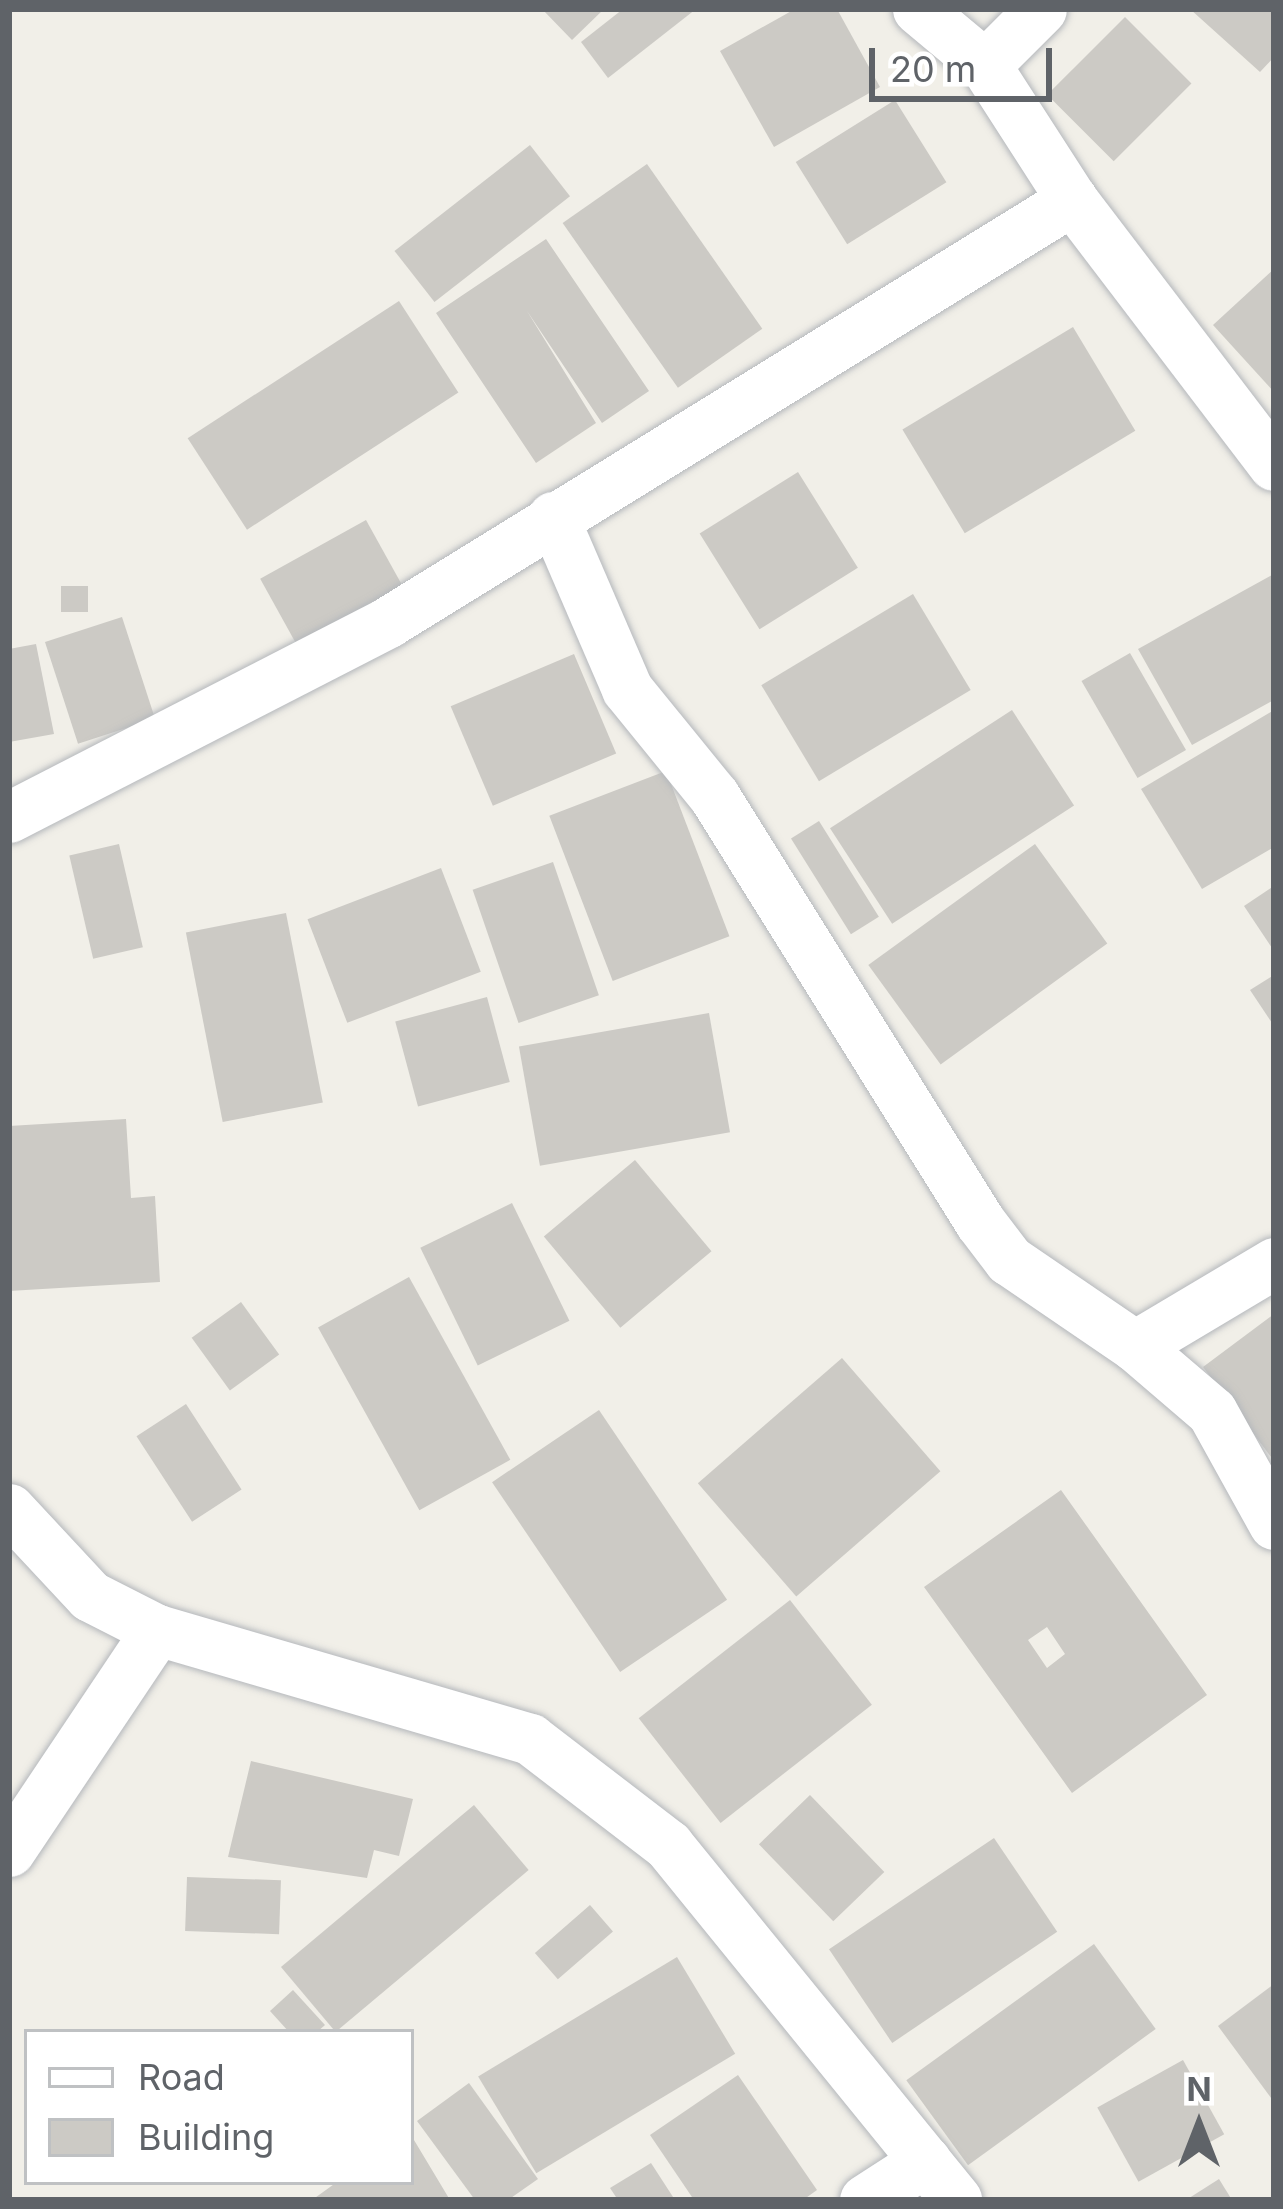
<!DOCTYPE html>
<style>
body{margin:0}
#map{position:relative;width:1283px;height:2209px;overflow:hidden;background:#f1efe8;font-family:Inter,sans-serif}
div>[style]{position:absolute}
[style*='--x']{left:calc(var(--x)*1px);top:calc(var(--y)*1px);width:calc(var(--w)*1px);rotate:calc(var(--a)*1deg)}
.building>*{inset:0;background:#cccac5;transform-origin:0 0}
.roads{filter:drop-shadow(0 0 3px #b5b8bc) drop-shadow(0 0 3px #b5b8bc)}
.street>*{height:51px;margin:-25.5px;padding:0 25.5px;transform-origin:25.5px;border-radius:25.5px;background:#fff}
span{translate:-50% -50%;white-space:nowrap;text-align:center;line-height:1.15;-webkit-text-stroke:12px #fff;paint-order:stroke}
.frame{position:absolute;inset:0;border:12px solid #5f6368;pointer-events:none}
.legend{position:absolute;left:24px;top:2029px;width:390px;height:156px;box-sizing:border-box;background:#fff;border:3px solid #bfc1c3;margin:0;padding:15px 21px;list-style:none;font-size:36px;color:#5f6368}
.legend li{display:flex;align-items:center;gap:24px;height:60px}
.legend b{width:60px;border:3px solid #bfc1c3}
.north{position:absolute;left:1139px;top:2065px;width:120px;height:120px;-webkit-text-stroke:9px #fff;paint-order:stroke;rotate:0deg;font-size:33px;font-weight:700;line-height:48px;text-align:center;color:#5f6368}
.north::after{content:'';display:block;margin:auto;width:42px;height:54px;background:#5f6368;clip-path:polygon(50% 0,100% 100%,50% 72%,0 100%)}
.scale{position:absolute;left:869px;top:48px;width:183px;height:54px;box-sizing:border-box;border:6px solid #5f6368;border-top:0;padding-left:15px;font-size:36px;line-height:42px;white-space:nowrap;color:#5f6368;-webkit-text-stroke:9px #fff;paint-order:stroke}
</style>
<div id="map">
<div class="building">
<i style="clip-path:polygon(542px 9px,604px 9px,572px 40px)"></i>
<i style="clip-path:polygon(623px 9px,696px 9px,608px 78px,581px 42px)"></i>
<i style="clip-path:polygon(795px 9px,837px 9px,880px 87px,774px 147px,720px 51px)"></i>
<i style="clip-path:polygon(1190px 9px,1274px 9px,1274px 57px,1260px 72px)"></i>
<i style="left:1125px;top:17px;width:94px;height:110px;rotate:45deg"></i>
<i style="left:895px;top:100px;width:97px;height:117px;rotate:58deg"></i>
<i style="left:530px;top:145px;width:65px;height:172px;rotate:52deg"></i>
<i style="left:647px;top:164px;width:201px;height:103px;rotate:55deg"></i>
<i style="clip-path:polygon(546px 239px,649px 391px,602px 423px,527px 311px,596px 423px,536px 463px,436px 313px)"></i>
<i style="clip-path:polygon(1274px 269px,1274px 392px,1213px 325px)"></i>
<i style="left:399px;top:301px;width:109px;height:252px;rotate:57deg"></i>
<i style="left:1073px;top:327px;width:121px;height:199px;rotate:59deg"></i>
<i style="left:798px;top:472px;width:113px;height:116px;rotate:58deg"></i>
<i style="left:366px;top:520px;width:76px;height:121px;rotate:61deg"></i>
<i style="clip-path:polygon(1274px 574px,1274px 700px,1192px 745px,1138px 649px)"></i>
<i style="left:61px;top:586px;width:27px;height:26px"></i>
<i style="left:913px;top:594px;width:112px;height:177px;rotate:59deg"></i>
<i style="left:122px;top:617px;width:107px;height:81px;rotate:72deg"></i>
<i style="clip-path:polygon(36px 644px,54px 734px,9px 742px,9px 649px)"></i>
<i style="left:1130px;top:653px;width:112px;height:56px;rotate:60deg"></i>
<i style="left:574px;top:654px;width:108px;height:134px;rotate:67deg"></i>
<i style="left:1012px;top:710px;width:114px;height:217px;rotate:57deg"></i>
<i style="clip-path:polygon(1274px 710px,1274px 847px,1202px 889px,1141px 789px)"></i>
<i style="left:666px;top:771px;width:177px;height:125px;rotate:69deg"></i>
<i style="left:819px;top:821px;width:113px;height:33px;rotate:58deg"></i>
<i style="left:119px;top:844px;width:106px;height:51px;rotate:77deg"></i>
<i style="left:1035px;top:844px;width:123px;height:206px;rotate:54deg"></i>
<i style="left:553px;top:862px;width:141px;height:85px;rotate:71deg"></i>
<i style="left:441px;top:868px;width:111px;height:143px;rotate:69deg"></i>
<i style="clip-path:polygon(1274px 886px,1274px 951px,1244px 906px)"></i>
<i style="left:286px;top:913px;width:193px;height:102px;rotate:79deg"></i>
<i style="clip-path:polygon(1274px 975px,1274px 1026px,1250px 990px)"></i>
<i style="left:487px;top:997px;width:88px;height:95px;rotate:75deg"></i>
<i style="left:709px;top:1013px;width:121px;height:193px;rotate:80deg"></i>
<i style="clip-path:polygon(126px 1119px,131px 1198px,155px 1196px,160px 1282px,9px 1291px,9px 1126px)"></i>
<i style="left:635px;top:1160px;width:119px;height:119px;rotate:50deg"></i>
<i style="left:512px;top:1203px;width:131px;height:102px;rotate:64deg"></i>
<i style="left:409px;top:1277px;width:209px;height:104px;rotate:61deg"></i>
<i style="left:241px;top:1302px;width:65px;height:61px;rotate:54deg"></i>
<i style="clip-path:polygon(1274px 1314px,1274px 1461px,1203px 1367px)"></i>
<i style="left:842px;top:1358px;width:150px;height:191px;rotate:49deg"></i>
<i style="left:186px;top:1404px;width:102px;height:59px;rotate:57deg"></i>
<i style="left:599px;top:1410px;width:229px;height:129px;rotate:56deg"></i>
<i style="clip-path:polygon(evenodd,1061px 1490px,1207px 1695px,1072px 1793px,924px 1587px,1061px 1490px,1047px 1627px,1065px 1654px,1047px 1668px,1028px 1640px,1047px 1627px)"></i>
<i style="left:790px;top:1600px;width:133px;height:192px;rotate:52deg"></i>
<i style="clip-path:polygon(251px 1761px,413px 1799px,399px 1856px,374px 1850px,367px 1878px,228px 1857px)"></i>
<i style="left:810px;top:1795px;width:107px;height:71px;rotate:46deg"></i>
<i style="left:474px;top:1805px;width:85px;height:252px;rotate:50deg"></i>
<i style="left:994px;top:1838px;width:113px;height:199px;rotate:56deg"></i>
<i style="left:187px;top:1877px;width:94px;height:54px;rotate:2deg"></i>
<i style="left:590px;top:1905px;width:35px;height:73px;rotate:49deg"></i>
<i style="left:1094px;top:1944px;width:105px;height:232px;rotate:54deg"></i>
<i style="left:677px;top:1957px;width:113px;height:232px;rotate:59deg"></i>
<i style="clip-path:polygon(1274px 1984px,1274px 2102px,1218px 2026px)"></i>
<i style="clip-path:polygon(293px 1990px,325px 2025px,317px 2032px,289px 2032px,270px 2011px)"></i>
<i style="left:1183px;top:2060px;width:85px;height:98px;rotate:61deg"></i>
<i style="clip-path:polygon(738px 2075px,817px 2190px,803px 2200px,694px 2200px,650px 2135px)"></i>
<i style="clip-path:polygon(469px 2083px,538px 2179px,508px 2200px,475px 2200px,417px 2121px)"></i>
<i style="clip-path:polygon(411px 2135px,450px 2200px,312px 2200px,337px 2182px,411px 2182px)"></i>
<i style="clip-path:polygon(651px 2163px,675px 2200px,618px 2200px,610px 2188px)"></i>
<i style="clip-path:polygon(1219px 2179px,1232px 2200px,1186px 2200px)"></i>
</div>
<div class="roads">
<div class="street">
<i style="--x:918;--y:9;--w:87;--a:39.9"></i>
<i style="--x:985;--y:65;--w:161;--a:57.2"></i>
<i style="--x:1072;--y:200;--w:333;--a:52.7"></i>
<i style="--x:985;--y:65;--w:79;--a:-45"></i>
<i style="--x:553;--y:517;--w:187;--a:66.7"></i>
<i style="--x:627;--y:689;--w:138;--a:50.9"></i>
<i style="--x:714;--y:796;--w:502;--a:58.02"></i>
<i style="--x:980;--y:1222;--w:48;--a:52.7"></i>
<i style="--x:1009;--y:1260;--w:153;--a:34.3"></i>
<i style="--x:1135;--y:1346;--w:101;--a:40.6"></i>
<i style="--x:1212;--y:1412;--w:128;--a:61"></i>
<i style="--x:9;--y:817;--w:426;--a:-27.2"></i>
<i style="--x:388;--y:622;--w:804;--a:-31.67"></i>
<i style="--x:1135;--y:1346;--w:162;--a:-30.8"></i>
<i style="--x:9;--y:1509;--w:119;--a:47"></i>
<i style="--x:90;--y:1596;--w:75;--a:26.9"></i>
<i style="--x:157;--y:1630;--w:389;--a:16.3"></i>
<i style="--x:530;--y:1739;--w:174;--a:37.5"></i>
<i style="--x:668;--y:1845;--w:457;--a:50.9"></i>
<i style="--x:9;--y:1851;--w:266;--a:-56.2"></i>
<i style="--x:865;--y:2200;--w:72;--a:-33"></i>
</div>
</div>
<div class="frame"></div>
<ul class="legend">
<li><b style="height:15px;background:#fff"></b>Road</li>
<li><b style="height:33px;background:#cccac5"></b>Building</li>
</ul>
<div class="north">N</div>
<div class="scale">20 m</div>
</div>
